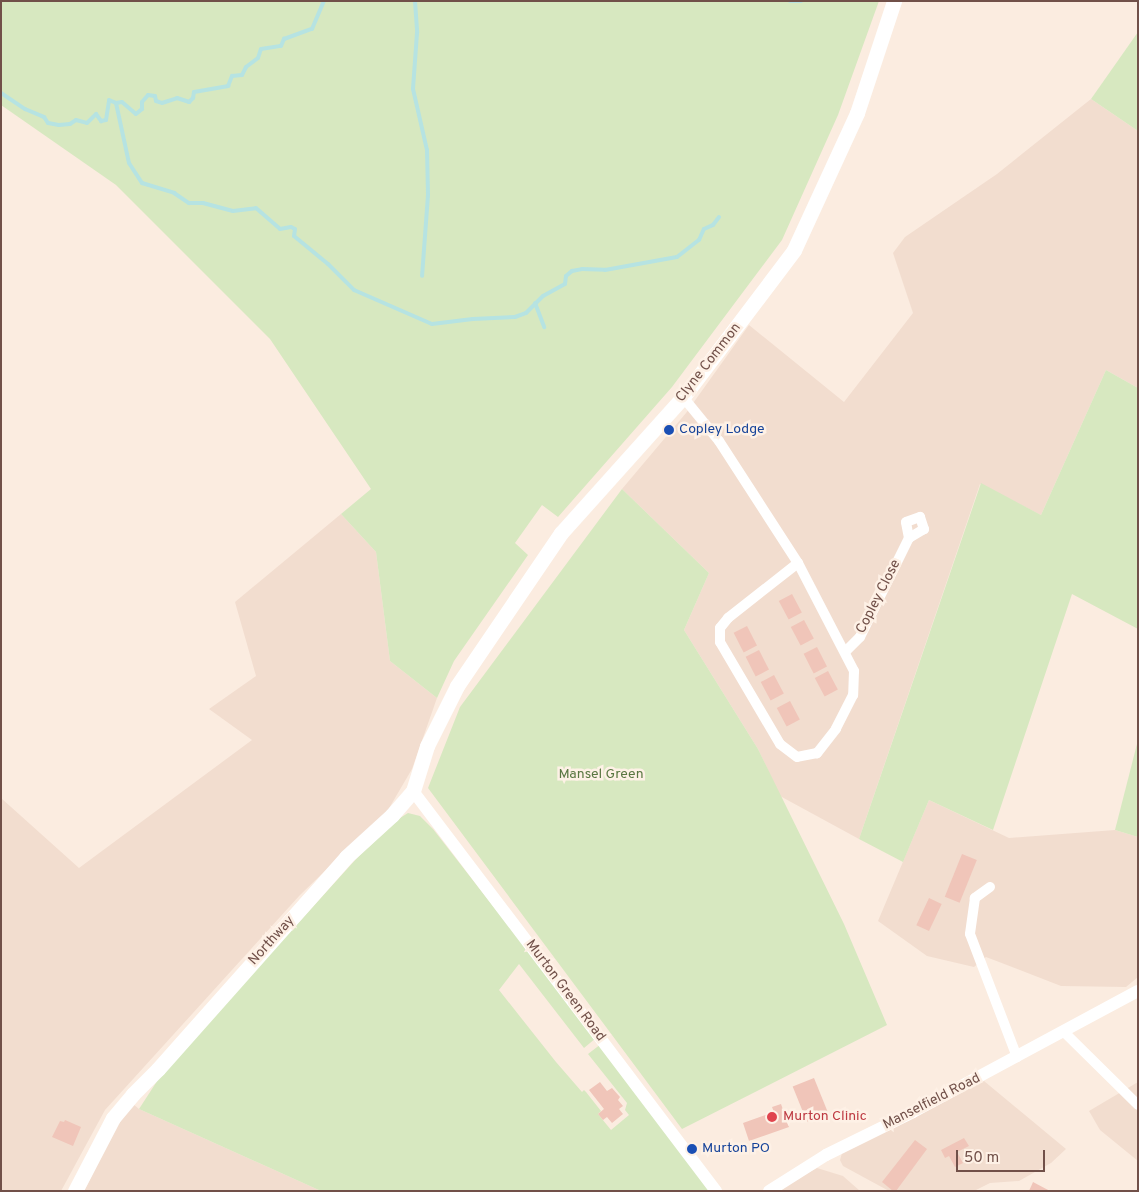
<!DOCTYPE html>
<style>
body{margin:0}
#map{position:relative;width:1139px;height:1192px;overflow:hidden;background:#fbece0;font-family:Overpass,sans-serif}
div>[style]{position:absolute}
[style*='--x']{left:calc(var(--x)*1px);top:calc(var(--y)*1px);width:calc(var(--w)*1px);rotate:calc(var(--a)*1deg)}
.residential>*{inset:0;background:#f2ddcf}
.green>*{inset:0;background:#d7e8c0}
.stream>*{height:4px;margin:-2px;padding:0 2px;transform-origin:2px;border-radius:2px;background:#b6e3e2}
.building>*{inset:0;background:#f0c5b9;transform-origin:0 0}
.minor>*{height:10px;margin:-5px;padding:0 5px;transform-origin:5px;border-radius:5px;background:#fff}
.tertiary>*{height:12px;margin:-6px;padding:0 6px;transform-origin:6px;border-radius:6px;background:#fff}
.secondary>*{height:15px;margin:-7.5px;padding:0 7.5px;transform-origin:7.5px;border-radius:7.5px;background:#fff}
.dots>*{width:14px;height:14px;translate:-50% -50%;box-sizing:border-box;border:2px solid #fef1e6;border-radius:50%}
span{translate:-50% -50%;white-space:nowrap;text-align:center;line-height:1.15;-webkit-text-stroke:5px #fef1e6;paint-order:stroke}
.street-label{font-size:14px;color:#715049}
.transit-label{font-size:14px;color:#164399}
.left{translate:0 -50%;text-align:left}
.park-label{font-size:14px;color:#5a7742}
.health-label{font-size:14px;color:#be3a42}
.frame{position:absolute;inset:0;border:2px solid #715049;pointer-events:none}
.scale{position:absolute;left:956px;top:1150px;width:89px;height:22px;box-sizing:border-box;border:2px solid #715049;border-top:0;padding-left:6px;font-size:15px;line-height:18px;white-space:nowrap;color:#715049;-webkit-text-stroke:4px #fef1e6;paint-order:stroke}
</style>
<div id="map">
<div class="residential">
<i style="clip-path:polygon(1091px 99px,1138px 131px,1138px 388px,1106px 370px,1041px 515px,980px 484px,859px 839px,780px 796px,758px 749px,684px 630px,709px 573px,622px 489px,686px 413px,749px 325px,844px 402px,913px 313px,893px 253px,905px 237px,997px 174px)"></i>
<i style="clip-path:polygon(341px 514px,376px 552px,390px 661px,437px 698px,412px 769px,388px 810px,300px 895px,105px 1110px,61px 1191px,1px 1191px,1px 798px,79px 868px,252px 740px,209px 709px,256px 676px,235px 602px)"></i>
<i style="clip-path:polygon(929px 800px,1009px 838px,1115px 830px,1138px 837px,1138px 977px,1126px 987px,1061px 986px,986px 957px,974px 967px,927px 956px,878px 921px)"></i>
<i style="clip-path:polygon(984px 1081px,1066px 1149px,1051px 1163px,1019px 1181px,990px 1183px,974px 1191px,889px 1191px,843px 1166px,840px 1160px,842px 1153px)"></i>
<i style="clip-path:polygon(1138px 1082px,1138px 1161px,1100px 1130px,1089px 1111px)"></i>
<i style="clip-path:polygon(133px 1104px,139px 1109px,321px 1191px,84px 1191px,118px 1124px)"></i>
<i style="clip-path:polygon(817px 1168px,843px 1176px,860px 1191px,773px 1191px)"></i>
</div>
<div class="green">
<i style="clip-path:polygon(1px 1px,879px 1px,838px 115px,782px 240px,672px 387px,558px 517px,542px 505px,515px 543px,528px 555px,454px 661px,437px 698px,390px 661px,376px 552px,341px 514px,371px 489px,270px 339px,116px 185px,1px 105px)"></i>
<i style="clip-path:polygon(1138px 32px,1138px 131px,1091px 99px)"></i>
<i style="clip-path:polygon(1106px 370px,1138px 388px,1138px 629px,1072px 594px,993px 830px,929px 800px,903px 862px,859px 839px,981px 483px,1041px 515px)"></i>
<i style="clip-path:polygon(622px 489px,709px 573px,684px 630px,758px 749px,844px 924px,887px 1025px,682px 1129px,428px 788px,460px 707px)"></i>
<i style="clip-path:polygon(1138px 740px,1138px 837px,1115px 830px)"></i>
<i style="clip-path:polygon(408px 813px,420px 816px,433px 829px,596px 1038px,584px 1048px,519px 964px,499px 990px,556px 1062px,582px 1092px,584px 1090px,586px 1092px,601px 1111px,598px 1114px,611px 1130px,629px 1115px,625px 1110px,627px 1103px,588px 1054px,601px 1044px,709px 1191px,321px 1191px,139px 1109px,163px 1072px,357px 858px,400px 818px)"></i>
</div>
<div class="stream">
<i style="--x:415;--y:1;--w:32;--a:86"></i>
<i style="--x:417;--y:33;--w:56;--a:94.1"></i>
<i style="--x:413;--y:89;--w:63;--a:77.1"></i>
<i style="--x:427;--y:150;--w:45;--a:88.7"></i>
<i style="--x:428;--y:195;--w:81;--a:94.2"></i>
<i style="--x:790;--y:1;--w:11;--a:0"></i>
<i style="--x:1;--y:93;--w:29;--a:34"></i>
<i style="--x:25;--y:109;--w:21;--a:23"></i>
<i style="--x:44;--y:117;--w:7;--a:56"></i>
<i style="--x:48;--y:123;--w:11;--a:10"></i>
<i style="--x:59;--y:125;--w:11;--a:-5"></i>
<i style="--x:70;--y:124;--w:7;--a:-34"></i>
<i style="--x:76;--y:120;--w:11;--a:15"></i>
<i style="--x:87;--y:123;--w:13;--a:-45"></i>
<i style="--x:96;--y:114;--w:9;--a:54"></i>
<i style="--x:101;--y:121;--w:5;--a:-11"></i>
<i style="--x:106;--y:120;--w:20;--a:-81"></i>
<i style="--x:109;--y:100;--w:8;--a:23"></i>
<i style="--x:116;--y:103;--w:6;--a:-9"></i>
<i style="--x:122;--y:102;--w:18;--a:41"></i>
<i style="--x:136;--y:114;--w:8;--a:-40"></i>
<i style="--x:142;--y:109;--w:7;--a:-90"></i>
<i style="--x:142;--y:102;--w:9;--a:-49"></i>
<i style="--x:148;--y:95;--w:7;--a:8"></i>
<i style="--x:155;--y:96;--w:5;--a:79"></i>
<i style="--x:156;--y:101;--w:6;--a:18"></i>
<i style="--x:162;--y:103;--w:16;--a:-18"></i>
<i style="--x:177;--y:98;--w:13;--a:18"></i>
<i style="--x:189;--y:102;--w:6;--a:-45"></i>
<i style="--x:193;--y:98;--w:6;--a:-81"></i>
<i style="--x:194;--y:92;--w:35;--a:-10"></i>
<i style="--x:228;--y:86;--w:11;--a:-68"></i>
<i style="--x:232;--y:76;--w:10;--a:-6"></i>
<i style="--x:242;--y:75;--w:9;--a:-63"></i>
<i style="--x:246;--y:67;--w:15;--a:-37"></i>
<i style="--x:258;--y:58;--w:9;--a:-72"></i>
<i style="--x:261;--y:49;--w:20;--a:-9"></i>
<i style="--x:281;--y:46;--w:8;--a:-67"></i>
<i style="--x:284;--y:39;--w:30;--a:-20"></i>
<i style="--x:312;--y:29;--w:30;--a:-67"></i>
<i style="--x:116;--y:103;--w:61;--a:77.8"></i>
<i style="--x:129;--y:163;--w:24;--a:57"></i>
<i style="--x:142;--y:183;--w:34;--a:17"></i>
<i style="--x:174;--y:193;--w:18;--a:34"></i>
<i style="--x:189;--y:203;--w:14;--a:0"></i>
<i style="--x:203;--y:203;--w:31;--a:15"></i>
<i style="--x:233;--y:211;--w:23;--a:-7"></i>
<i style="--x:256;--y:208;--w:32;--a:41"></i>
<i style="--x:280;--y:229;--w:11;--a:-10"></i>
<i style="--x:291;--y:227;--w:4;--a:27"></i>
<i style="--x:295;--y:229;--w:7;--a:98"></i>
<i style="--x:294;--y:236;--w:44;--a:39.5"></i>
<i style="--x:328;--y:264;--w:37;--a:45"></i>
<i style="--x:354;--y:290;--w:85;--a:23.6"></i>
<i style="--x:432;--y:324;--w:41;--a:-7"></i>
<i style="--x:473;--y:319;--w:42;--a:-2.7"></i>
<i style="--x:515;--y:317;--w:12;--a:-20"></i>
<i style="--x:526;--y:313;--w:24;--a:-45"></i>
<i style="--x:543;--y:296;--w:25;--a:-29"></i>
<i style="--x:565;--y:284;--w:8;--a:-83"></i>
<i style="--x:566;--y:276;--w:8;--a:-40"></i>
<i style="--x:572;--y:271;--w:10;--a:-11"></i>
<i style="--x:582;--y:269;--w:23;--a:2"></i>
<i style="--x:605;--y:270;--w:73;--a:-10.2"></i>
<i style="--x:677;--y:257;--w:28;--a:-38"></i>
<i style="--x:699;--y:240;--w:12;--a:-66"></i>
<i style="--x:704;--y:229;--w:10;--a:-24"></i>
<i style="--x:713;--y:225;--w:10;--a:-53"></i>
<i style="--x:535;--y:303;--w:26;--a:69"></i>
</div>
<div class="building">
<i style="left:792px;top:594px;width:21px;height:15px;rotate:62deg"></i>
<i style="left:804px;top:620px;width:21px;height:15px;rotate:62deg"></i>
<i style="left:747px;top:626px;width:22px;height:15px;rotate:63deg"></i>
<i style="left:817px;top:647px;width:22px;height:15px;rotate:63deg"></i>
<i style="left:759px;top:650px;width:22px;height:15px;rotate:63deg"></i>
<i style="left:828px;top:671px;width:21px;height:15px;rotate:62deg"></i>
<i style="left:774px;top:675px;width:21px;height:15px;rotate:62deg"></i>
<i style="left:790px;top:701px;width:21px;height:15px;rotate:62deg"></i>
<i style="left:962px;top:854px;width:16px;height:46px;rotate:22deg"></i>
<i style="left:929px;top:898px;width:14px;height:30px;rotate:25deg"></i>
<i style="left:814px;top:1078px;width:38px;height:23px;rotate:68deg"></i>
<i style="clip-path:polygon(600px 1082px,607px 1091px,612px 1088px,620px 1097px,618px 1100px,623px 1106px,619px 1109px,623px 1114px,612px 1123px,607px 1117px,603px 1120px,598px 1114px,604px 1109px,589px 1090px)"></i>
<i style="clip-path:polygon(781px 1104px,789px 1127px,749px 1141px,743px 1123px,774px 1112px,772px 1107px)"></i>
<i style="clip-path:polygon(65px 1120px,81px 1127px,73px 1146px,52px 1137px,60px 1121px,64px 1122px)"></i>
<i style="clip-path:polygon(964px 1138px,969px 1146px,957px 1152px,963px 1163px,955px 1167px,949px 1156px,945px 1158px,941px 1150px)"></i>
<i style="clip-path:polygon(915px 1140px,927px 1149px,896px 1191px,893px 1191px,882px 1182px)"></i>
<i style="clip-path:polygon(1033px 1182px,1050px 1191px,1029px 1191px)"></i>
</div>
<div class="minor">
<i style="--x:683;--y:397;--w:57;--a:50.7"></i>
<i style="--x:719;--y:441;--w:145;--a:57.1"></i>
<i style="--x:798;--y:563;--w:122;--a:62.6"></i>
<i style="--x:854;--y:671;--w:24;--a:92"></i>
<i style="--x:853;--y:695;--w:38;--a:117"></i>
<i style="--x:836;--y:729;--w:31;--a:128"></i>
<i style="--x:817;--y:753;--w:20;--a:169"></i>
<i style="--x:797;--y:757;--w:21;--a:-143"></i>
<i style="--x:780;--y:744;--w:118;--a:-120.5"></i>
<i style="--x:720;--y:642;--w:14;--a:-90"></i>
<i style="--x:720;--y:628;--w:13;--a:-51"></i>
<i style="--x:728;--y:618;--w:89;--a:-38.2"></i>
<i style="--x:845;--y:652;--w:21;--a:-45"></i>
<i style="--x:860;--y:637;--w:110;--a:-63.7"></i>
<i style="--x:909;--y:538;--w:16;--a:-101"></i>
<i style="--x:906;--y:522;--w:15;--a:-20"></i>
<i style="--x:920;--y:517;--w:13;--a:72"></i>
<i style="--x:924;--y:529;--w:17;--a:149"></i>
<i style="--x:990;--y:887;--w:19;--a:144"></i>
<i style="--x:975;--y:898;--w:36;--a:98"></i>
<i style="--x:970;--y:934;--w:132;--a:69.1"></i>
<i style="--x:1064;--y:1032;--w:104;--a:44.6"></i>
</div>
<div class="tertiary">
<i style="--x:413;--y:791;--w:502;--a:52.86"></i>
<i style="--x:769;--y:1191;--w:67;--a:-32.3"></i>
<i style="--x:826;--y:1155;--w:97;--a:-26.3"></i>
<i style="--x:913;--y:1112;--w:255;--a:-28.3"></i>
</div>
<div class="secondary">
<i style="--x:75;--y:1191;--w:82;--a:-62.5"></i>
<i style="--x:113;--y:1118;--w:31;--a:-50"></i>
<i style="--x:133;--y:1094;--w:35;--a:-45"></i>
<i style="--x:158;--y:1069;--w:283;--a:-48.4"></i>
<i style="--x:346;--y:857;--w:62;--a:-42.4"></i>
<i style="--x:392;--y:815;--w:32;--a:-49"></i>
<i style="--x:413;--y:791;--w:47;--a:-72.7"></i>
<i style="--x:427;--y:746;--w:67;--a:-63.4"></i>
<i style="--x:457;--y:686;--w:185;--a:-55.8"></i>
<i style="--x:561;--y:533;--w:183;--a:-48.1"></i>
<i style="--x:683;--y:397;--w:184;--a:-52.9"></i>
<i style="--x:794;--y:250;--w:151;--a:-65.3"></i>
<i style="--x:857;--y:113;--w:118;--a:-71.7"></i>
</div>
<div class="dots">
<i style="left:669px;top:430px;background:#1a4fb4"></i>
<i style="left:772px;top:1117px;background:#e0444e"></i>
<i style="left:692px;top:1149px;background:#1a4fb4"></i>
</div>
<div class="street-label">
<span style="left:709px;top:363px;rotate:-52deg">Clyne Common</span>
<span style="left:879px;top:597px;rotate:-63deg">Copley Close</span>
<span style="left:272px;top:941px;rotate:-48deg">Northway</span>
<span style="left:565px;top:991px;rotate:53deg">Murton Green Road</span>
<span style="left:932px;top:1102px;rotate:-27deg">Manselfield Road</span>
</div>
<div class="transit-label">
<span class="left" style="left:679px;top:430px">Copley Lodge</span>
<span class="left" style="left:702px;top:1149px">Murton PO</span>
</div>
<div class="park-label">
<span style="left:601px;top:775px">Mansel Green</span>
</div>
<div class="health-label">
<span class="left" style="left:783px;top:1117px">Murton Clinic</span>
</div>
<div class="frame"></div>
<div class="scale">50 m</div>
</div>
